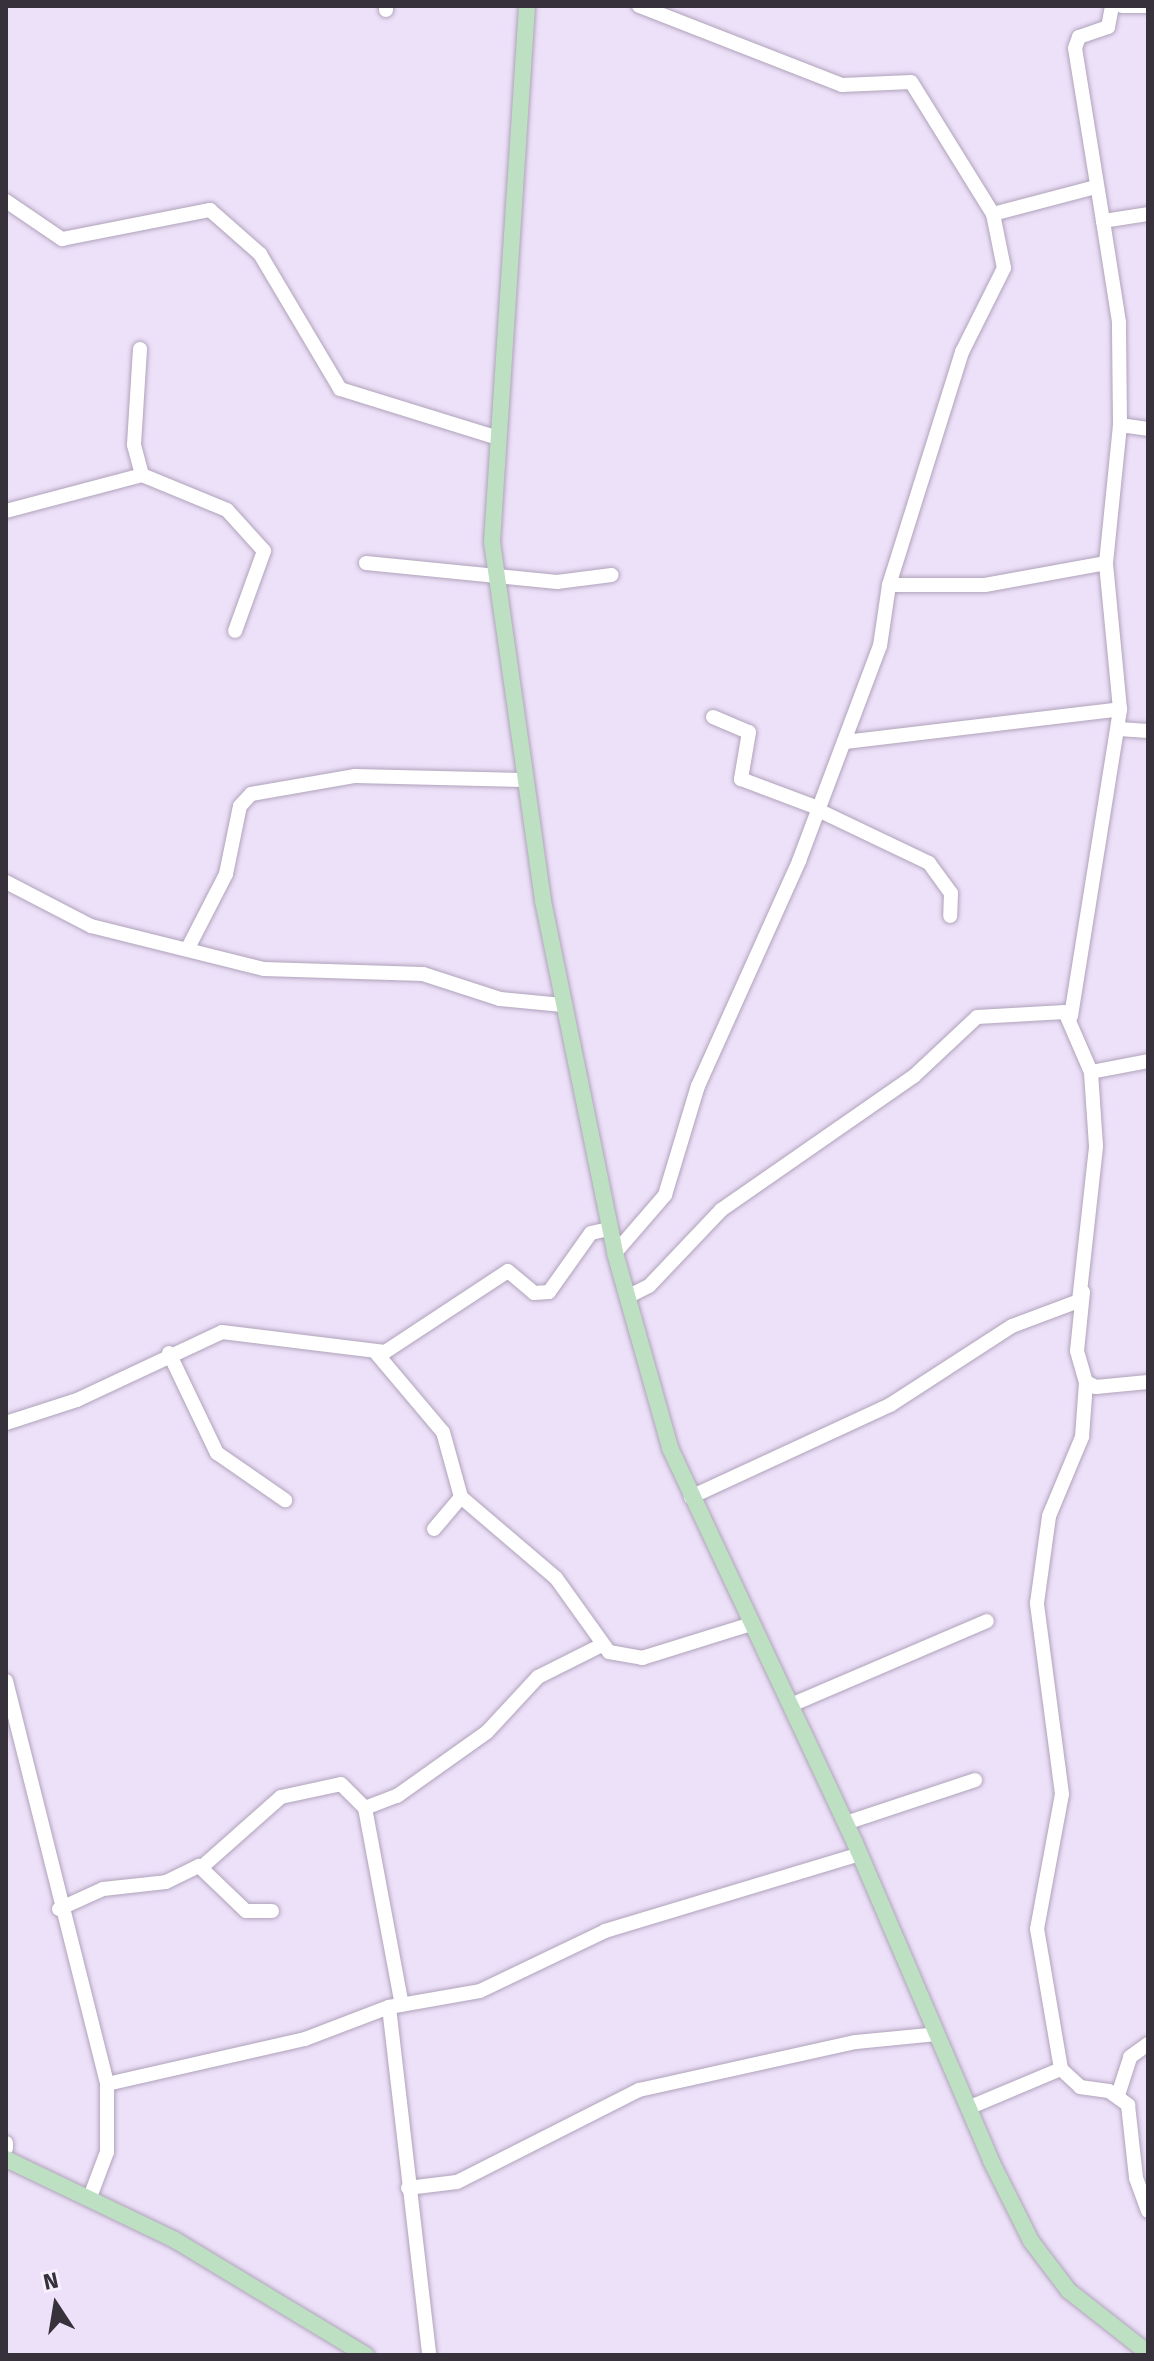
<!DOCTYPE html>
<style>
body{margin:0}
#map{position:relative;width:1154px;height:2361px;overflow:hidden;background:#ede0f9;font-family:"Fira Sans",sans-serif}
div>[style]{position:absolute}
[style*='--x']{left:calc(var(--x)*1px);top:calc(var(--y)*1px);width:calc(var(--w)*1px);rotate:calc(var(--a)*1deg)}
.roads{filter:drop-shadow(0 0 2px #afa3ba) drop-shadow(0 0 2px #afa3ba)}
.minor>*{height:14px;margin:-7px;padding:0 7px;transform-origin:7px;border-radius:7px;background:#fff}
.major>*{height:16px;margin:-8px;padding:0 8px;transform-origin:8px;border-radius:8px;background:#bddfc2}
span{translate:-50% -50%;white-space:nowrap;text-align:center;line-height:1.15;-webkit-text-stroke:8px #f7f0ff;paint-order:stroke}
.frame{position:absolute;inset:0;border:8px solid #36313a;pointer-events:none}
.north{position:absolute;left:16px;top:2265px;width:80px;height:80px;-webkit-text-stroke:6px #f7f0ff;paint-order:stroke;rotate:348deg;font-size:22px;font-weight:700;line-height:32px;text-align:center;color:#36313a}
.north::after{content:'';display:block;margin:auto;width:28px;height:36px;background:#36313a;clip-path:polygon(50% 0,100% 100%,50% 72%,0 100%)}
</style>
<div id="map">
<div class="roads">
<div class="minor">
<i style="--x:386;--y:6;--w:4;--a:90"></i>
<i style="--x:1122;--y:6;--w:25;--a:0"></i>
<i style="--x:6;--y:201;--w:68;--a:34.2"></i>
<i style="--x:62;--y:239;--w:151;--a:-11.1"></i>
<i style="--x:210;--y:210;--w:67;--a:41.3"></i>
<i style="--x:260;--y:254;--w:157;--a:59.3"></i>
<i style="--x:340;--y:389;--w:162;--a:17.2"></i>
<i style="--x:993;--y:214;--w:106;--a:-14.7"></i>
<i style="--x:1103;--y:221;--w:175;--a:-99.2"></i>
<i style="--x:1075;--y:48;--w:12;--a:-70"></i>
<i style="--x:1079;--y:37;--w:31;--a:-19"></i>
<i style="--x:1108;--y:27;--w:21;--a:-79"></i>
<i style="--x:140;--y:349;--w:96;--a:93.6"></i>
<i style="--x:134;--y:445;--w:31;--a:75"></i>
<i style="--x:1120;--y:425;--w:28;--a:8"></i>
<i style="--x:6;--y:511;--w:141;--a:-14.8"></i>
<i style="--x:142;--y:475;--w:92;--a:22.4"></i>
<i style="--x:227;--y:510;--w:55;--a:47.9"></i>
<i style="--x:264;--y:551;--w:85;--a:109.9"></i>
<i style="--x:366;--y:563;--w:192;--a:5.7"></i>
<i style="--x:557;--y:582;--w:55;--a:-7.3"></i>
<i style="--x:889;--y:585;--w:96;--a:0"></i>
<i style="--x:985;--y:585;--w:123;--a:-10.3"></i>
<i style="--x:713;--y:717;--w:39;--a:23"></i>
<i style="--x:749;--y:732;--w:48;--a:99.7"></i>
<i style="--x:741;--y:779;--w:82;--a:20.6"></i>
<i style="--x:1119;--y:729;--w:29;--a:4"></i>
<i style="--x:845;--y:742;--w:277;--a:-6.8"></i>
<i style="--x:818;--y:810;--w:123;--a:25.5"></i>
<i style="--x:929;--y:863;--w:37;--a:54"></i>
<i style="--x:951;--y:893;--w:23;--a:92"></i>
<i style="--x:6;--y:882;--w:96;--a:27.4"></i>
<i style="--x:91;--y:926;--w:178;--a:14"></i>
<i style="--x:264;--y:969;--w:159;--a:1.8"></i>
<i style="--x:423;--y:974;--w:81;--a:18"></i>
<i style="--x:500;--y:999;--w:63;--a:5.4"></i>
<i style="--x:188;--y:948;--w:83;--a:-62.8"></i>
<i style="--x:226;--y:874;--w:69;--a:-78.4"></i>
<i style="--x:240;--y:806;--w:16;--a:-47"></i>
<i style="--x:251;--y:794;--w:106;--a:-9.8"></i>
<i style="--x:355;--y:776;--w:168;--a:1.4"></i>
<i style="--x:1071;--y:1016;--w:311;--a:-80.9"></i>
<i style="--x:1120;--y:709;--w:147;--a:-95.5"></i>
<i style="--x:1106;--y:563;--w:139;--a:-84.2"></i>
<i style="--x:1120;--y:425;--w:103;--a:-90.6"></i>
<i style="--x:1119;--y:322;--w:102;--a:-99"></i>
<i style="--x:1103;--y:221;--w:46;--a:-8.8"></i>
<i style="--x:615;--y:1253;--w:77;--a:-49.2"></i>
<i style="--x:665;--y:1195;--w:114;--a:-73.2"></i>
<i style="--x:698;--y:1086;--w:247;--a:-65.8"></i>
<i style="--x:799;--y:861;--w:230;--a:-69.4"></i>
<i style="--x:880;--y:646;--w:62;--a:-81.6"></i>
<i style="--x:889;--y:585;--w:244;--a:-72.6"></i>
<i style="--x:962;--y:352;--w:94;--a:-63.4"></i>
<i style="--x:1004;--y:268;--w:55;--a:-101.5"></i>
<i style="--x:993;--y:214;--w:155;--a:-121.8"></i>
<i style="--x:911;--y:82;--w:69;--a:177.5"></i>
<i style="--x:842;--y:85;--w:218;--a:-158.7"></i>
<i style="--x:1083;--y:1292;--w:59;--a:95.8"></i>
<i style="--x:1077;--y:1351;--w:32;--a:74"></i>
<i style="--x:1086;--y:1382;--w:11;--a:27"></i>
<i style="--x:1096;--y:1387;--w:52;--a:-5.5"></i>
<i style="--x:627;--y:1297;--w:25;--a:-27"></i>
<i style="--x:649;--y:1286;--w:105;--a:-46.5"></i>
<i style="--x:721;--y:1210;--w:235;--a:-34.8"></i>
<i style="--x:914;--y:1076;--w:86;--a:-43.1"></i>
<i style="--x:977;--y:1017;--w:88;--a:-3.3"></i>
<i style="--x:1065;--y:1012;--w:65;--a:66.6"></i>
<i style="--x:1091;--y:1072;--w:58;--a:-10.9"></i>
<i style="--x:169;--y:1353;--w:111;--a:64.4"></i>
<i style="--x:217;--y:1453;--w:83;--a:34.7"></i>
<i style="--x:377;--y:1354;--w:102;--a:49.8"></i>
<i style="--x:443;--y:1432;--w:67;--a:74.5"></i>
<i style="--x:461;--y:1497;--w:125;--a:40.5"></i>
<i style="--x:556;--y:1578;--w:91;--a:54.4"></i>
<i style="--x:609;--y:1652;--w:34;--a:10"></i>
<i style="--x:642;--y:1658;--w:114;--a:-17.3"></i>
<i style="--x:6;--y:1423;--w:75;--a:-17.9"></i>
<i style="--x:77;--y:1400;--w:160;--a:-25.1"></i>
<i style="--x:222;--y:1332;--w:164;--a:7"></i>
<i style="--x:385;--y:1352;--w:147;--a:-33.4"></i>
<i style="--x:508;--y:1271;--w:34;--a:40"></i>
<i style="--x:534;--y:1293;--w:15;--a:-4"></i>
<i style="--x:549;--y:1292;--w:72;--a:-54.6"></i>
<i style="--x:591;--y:1233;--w:18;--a:-13"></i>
<i style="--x:691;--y:1497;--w:219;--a:-24.8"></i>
<i style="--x:890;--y:1405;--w:145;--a:-32.9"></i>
<i style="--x:1012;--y:1326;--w:72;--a:-20.5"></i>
<i style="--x:1079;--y:1301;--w:156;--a:-83.7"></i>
<i style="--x:1096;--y:1146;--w:74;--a:-93.9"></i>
<i style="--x:434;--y:1529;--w:42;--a:-49.8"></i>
<i style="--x:6;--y:1681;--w:415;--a:75.9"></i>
<i style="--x:107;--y:2084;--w:68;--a:90"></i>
<i style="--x:107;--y:2152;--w:48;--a:110.7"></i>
<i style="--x:791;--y:1705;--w:213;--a:-23.2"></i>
<i style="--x:365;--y:1808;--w:34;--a:-21"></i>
<i style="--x:397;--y:1796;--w:110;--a:-35.4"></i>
<i style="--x:487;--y:1732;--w:75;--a:-47.2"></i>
<i style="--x:538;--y:1677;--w:72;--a:-26.6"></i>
<i style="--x:846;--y:1823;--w:136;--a:-18.4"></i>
<i style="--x:203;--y:1866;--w:104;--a:-41.5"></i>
<i style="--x:281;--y:1797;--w:61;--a:-12.2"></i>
<i style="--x:341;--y:1784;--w:34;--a:45"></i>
<i style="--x:365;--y:1808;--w:200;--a:79.4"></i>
<i style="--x:59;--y:1909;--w:48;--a:-24.4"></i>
<i style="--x:103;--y:1889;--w:63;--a:-6.3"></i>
<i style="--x:166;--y:1882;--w:37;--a:-26"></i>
<i style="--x:199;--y:1866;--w:65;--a:43.8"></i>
<i style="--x:246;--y:1911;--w:26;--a:0"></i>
<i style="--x:389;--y:2007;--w:350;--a:83.4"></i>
<i style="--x:1061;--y:2069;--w:26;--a:43"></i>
<i style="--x:1080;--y:2087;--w:29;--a:8"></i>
<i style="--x:1109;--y:2091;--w:24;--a:36"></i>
<i style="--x:1128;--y:2105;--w:73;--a:83.7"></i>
<i style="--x:1136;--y:2178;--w:35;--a:70"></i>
<i style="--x:107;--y:2084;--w:203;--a:-12.8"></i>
<i style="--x:305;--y:2039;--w:90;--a:-20.9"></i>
<i style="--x:389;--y:2007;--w:92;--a:-10"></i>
<i style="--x:480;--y:1991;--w:139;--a:-25.6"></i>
<i style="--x:605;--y:1931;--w:266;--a:-16.8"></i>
<i style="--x:1118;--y:2095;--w:40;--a:-72"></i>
<i style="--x:1130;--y:2057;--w:22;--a:-36"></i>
<i style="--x:968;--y:2108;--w:101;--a:-22.8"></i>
<i style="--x:1061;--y:2069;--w:142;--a:-99.7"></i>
<i style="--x:1037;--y:1929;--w:137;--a:-79.5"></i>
<i style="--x:1062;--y:1794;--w:193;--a:-97.5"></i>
<i style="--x:1037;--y:1603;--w:88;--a:-82.1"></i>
<i style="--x:1049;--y:1516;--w:86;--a:-67.3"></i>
<i style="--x:1082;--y:1437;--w:55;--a:-85.8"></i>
<i style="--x:6;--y:2143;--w:5;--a:90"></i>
<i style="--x:408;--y:2188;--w:49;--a:-7"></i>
<i style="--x:457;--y:2182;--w:204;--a:-26.8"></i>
<i style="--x:639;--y:2090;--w:222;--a:-12.5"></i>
<i style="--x:856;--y:2042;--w:81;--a:-5.6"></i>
</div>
<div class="major">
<i style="--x:527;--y:6;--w:537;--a:93.74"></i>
<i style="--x:492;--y:542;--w:363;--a:81.9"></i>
<i style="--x:543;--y:901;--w:359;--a:78.4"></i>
<i style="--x:615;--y:1253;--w:203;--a:74.2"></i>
<i style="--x:670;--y:1448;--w:436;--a:64.9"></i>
<i style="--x:855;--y:1843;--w:346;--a:66.8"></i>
<i style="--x:991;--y:2161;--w:89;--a:63.4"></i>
<i style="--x:1031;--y:2241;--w:63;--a:52.8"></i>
<i style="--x:1069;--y:2291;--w:100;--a:38.1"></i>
<i style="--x:6;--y:2159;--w:187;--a:25.6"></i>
<i style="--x:175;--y:2240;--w:223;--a:31.1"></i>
</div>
</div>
<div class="frame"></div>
<div class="north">N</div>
</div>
